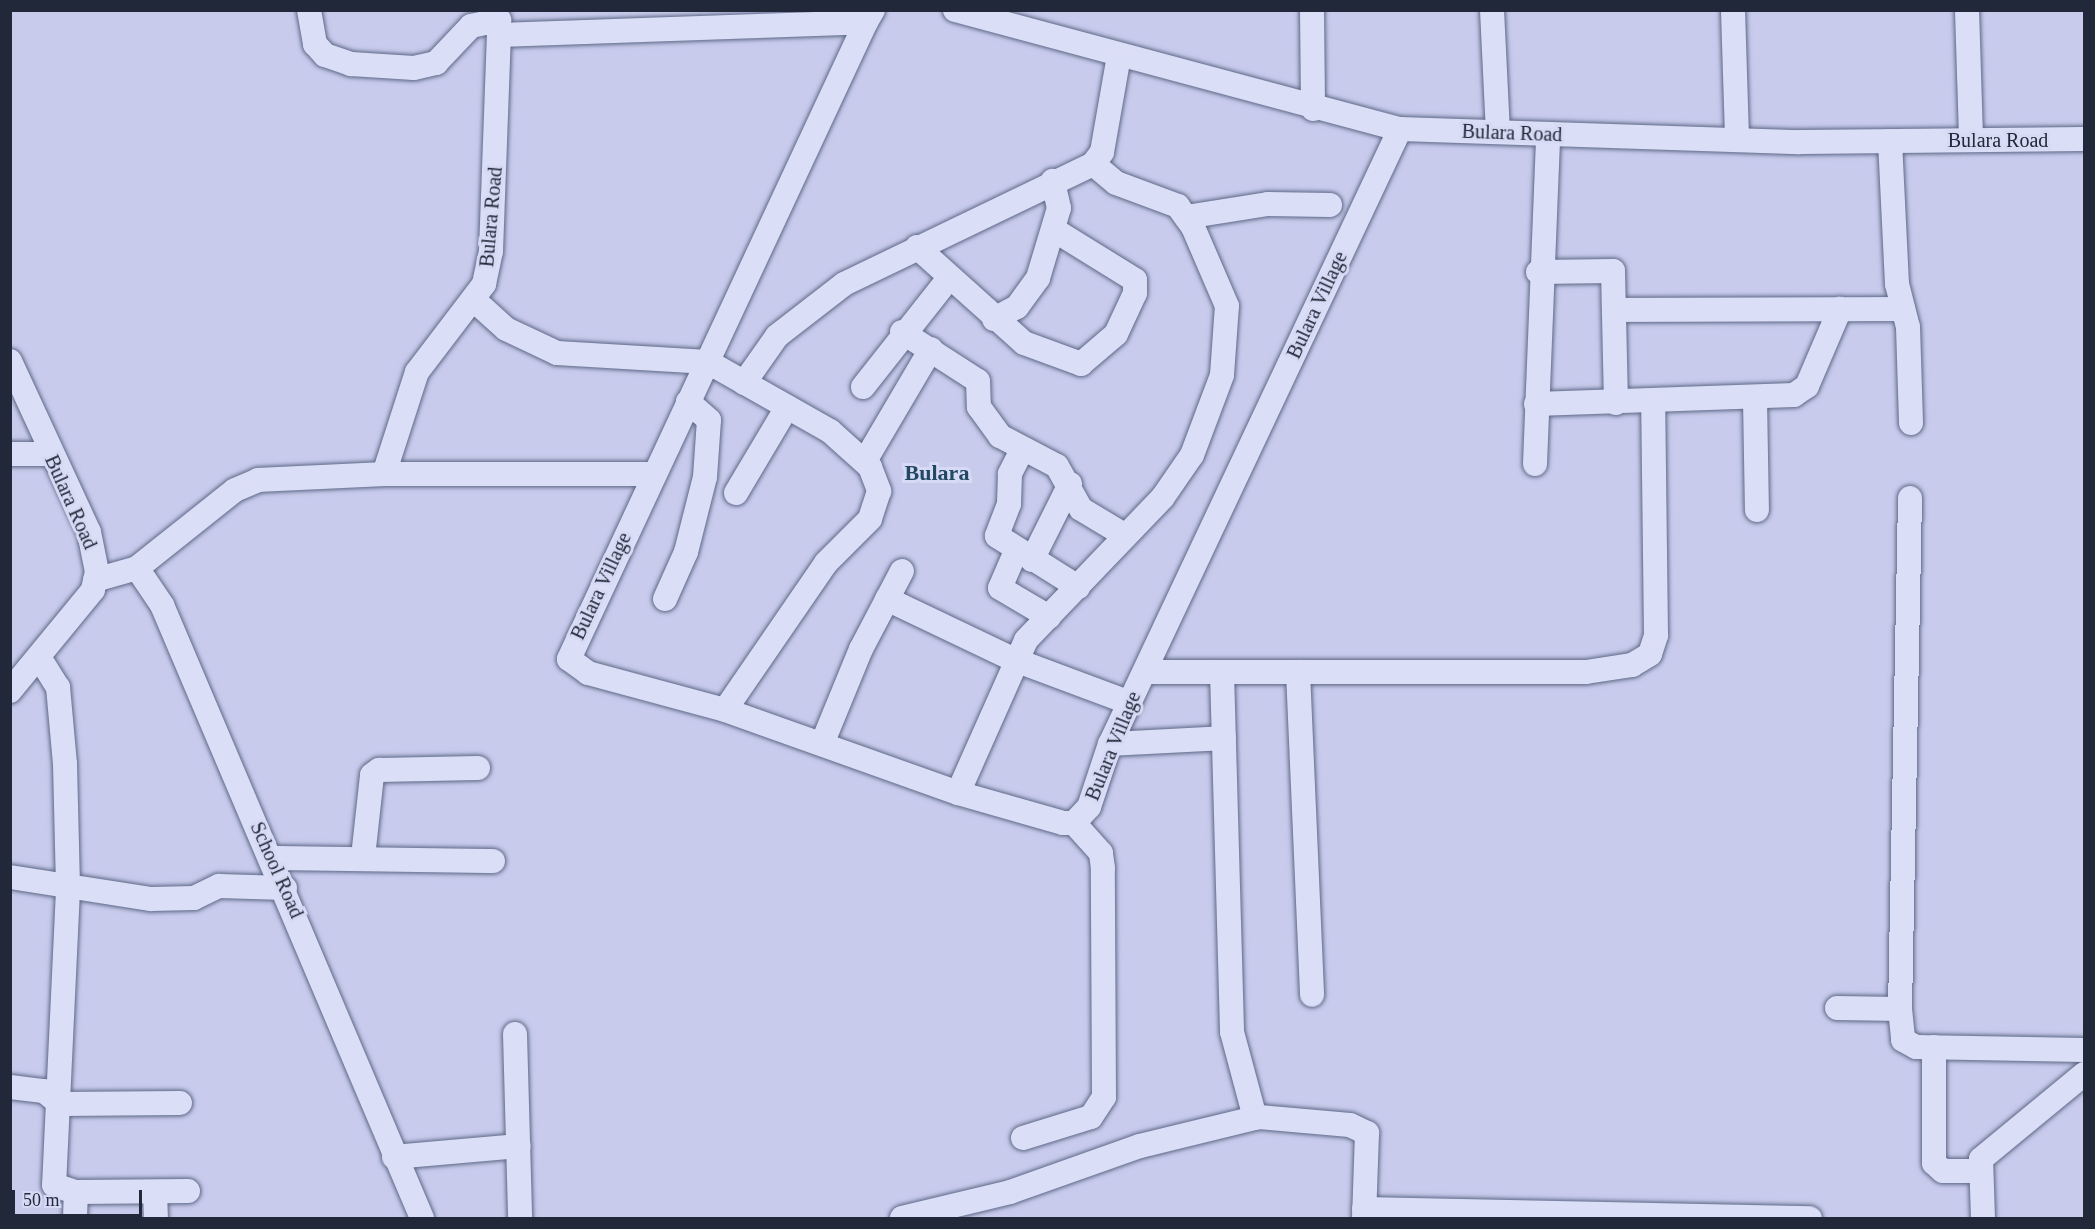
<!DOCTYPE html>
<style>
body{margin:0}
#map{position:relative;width:2095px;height:1229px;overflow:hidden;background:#c8cbec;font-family:"Times New Roman",serif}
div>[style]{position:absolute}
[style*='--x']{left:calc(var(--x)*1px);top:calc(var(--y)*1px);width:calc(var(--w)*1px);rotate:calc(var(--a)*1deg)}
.roads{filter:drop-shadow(0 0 2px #5e6987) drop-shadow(0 0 2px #5e6987)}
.minor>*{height:24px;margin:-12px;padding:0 12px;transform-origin:12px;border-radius:12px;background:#dbdef7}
span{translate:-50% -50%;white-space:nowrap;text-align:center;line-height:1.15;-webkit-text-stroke:6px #d7daf4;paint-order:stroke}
.street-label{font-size:20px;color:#212839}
.quarter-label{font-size:22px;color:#224863;font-weight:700}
.frame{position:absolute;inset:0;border:12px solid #212839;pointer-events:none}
.scale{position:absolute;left:12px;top:1190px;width:130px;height:27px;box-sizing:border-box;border:3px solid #212839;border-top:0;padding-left:8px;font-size:18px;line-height:21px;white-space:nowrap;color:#212839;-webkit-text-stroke:4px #d7daf4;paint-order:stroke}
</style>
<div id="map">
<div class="roads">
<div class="minor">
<i style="--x:309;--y:10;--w:35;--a:80"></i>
<i style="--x:315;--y:44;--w:15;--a:48"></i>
<i style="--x:325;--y:55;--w:28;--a:19"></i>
<i style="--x:351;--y:64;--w:63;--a:3.6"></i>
<i style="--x:414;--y:68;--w:23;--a:-13"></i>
<i style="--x:436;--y:63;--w:51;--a:-46.6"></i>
<i style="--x:471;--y:26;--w:29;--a:-12"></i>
<i style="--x:955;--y:10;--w:461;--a:15"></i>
<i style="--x:1400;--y:129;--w:400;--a:1.9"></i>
<i style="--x:1800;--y:142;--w:284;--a:-0.6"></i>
<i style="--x:1312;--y:10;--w:99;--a:89.4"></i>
<i style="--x:1492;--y:10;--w:122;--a:87.2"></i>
<i style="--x:1733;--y:10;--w:130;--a:88.2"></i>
<i style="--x:1967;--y:10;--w:130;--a:88.2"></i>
<i style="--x:866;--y:22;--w:703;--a:115"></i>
<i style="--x:569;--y:659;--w:24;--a:36"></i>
<i style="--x:588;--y:673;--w:142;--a:15.1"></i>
<i style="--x:725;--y:710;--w:247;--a:19.6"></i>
<i style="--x:958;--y:793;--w:109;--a:15.9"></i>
<i style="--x:1063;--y:823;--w:11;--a:0"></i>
<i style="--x:1074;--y:823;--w:22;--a:-47"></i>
<i style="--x:1089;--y:807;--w:66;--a:-71.6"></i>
<i style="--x:1110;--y:744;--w:680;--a:-64.75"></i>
<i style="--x:1890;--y:141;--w:143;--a:87.2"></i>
<i style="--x:1897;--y:284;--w:44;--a:75.7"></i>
<i style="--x:1908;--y:327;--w:96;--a:88.2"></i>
<i style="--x:1186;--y:217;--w:83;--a:-9"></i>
<i style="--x:1268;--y:204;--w:62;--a:0.9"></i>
<i style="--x:917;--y:247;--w:144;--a:41.9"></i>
<i style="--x:1024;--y:343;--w:61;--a:20.2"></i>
<i style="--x:1081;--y:364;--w:46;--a:-40.6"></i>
<i style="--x:1116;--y:334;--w:45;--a:-65.1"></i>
<i style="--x:1135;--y:293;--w:13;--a:-90"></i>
<i style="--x:1135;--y:280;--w:95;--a:-148.3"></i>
<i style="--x:1538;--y:272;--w:75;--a:-0.8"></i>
<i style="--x:1613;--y:271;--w:132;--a:88.7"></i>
<i style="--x:474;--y:300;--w:43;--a:42.2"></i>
<i style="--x:506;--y:329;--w:56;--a:25.2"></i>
<i style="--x:557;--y:353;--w:151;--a:3.4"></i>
<i style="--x:708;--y:362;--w:140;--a:29.5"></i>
<i style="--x:830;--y:431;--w:54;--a:42"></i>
<i style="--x:870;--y:467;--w:26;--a:69"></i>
<i style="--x:879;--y:491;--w:29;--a:108"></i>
<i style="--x:870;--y:519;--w:62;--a:135"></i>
<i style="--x:826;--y:563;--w:178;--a:124.5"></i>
<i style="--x:1616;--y:310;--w:287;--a:-0.2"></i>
<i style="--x:994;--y:319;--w:26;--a:-28"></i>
<i style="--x:1017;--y:307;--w:36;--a:-54"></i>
<i style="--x:1038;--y:278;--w:73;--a:-73.3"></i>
<i style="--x:1059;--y:208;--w:28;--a:-103"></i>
<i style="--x:902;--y:332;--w:90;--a:32.8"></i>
<i style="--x:978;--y:381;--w:26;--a:88"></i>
<i style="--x:979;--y:407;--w:36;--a:54"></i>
<i style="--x:1000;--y:436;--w:64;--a:27.8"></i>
<i style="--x:1057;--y:466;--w:49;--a:60.8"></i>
<i style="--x:1081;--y:509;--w:52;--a:31"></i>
<i style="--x:10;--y:361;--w:188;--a:65.2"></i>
<i style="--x:89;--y:532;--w:41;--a:78.7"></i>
<i style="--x:97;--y:572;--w:18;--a:103"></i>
<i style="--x:93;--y:590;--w:131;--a:129.4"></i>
<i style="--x:744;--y:383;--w:57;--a:-54.9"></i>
<i style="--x:777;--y:336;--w:85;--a:-37.8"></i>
<i style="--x:844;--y:284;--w:276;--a:-25.7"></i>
<i style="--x:1093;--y:164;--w:15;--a:-53"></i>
<i style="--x:1102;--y:152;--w:97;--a:-80"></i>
<i style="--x:863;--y:387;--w:139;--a:-51.7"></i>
<i style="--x:1755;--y:399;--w:111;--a:89"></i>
<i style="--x:1536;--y:404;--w:258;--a:-2"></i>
<i style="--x:1794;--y:395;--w:16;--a:-35"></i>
<i style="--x:1807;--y:386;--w:84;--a:-66.8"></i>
<i style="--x:1022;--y:450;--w:27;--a:117"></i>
<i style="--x:1010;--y:474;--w:30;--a:92"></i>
<i style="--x:1009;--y:504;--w:34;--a:111"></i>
<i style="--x:997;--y:536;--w:96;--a:32.2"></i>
<i style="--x:10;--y:454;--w:39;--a:0"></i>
<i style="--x:865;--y:461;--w:130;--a:-59.5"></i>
<i style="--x:1535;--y:464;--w:330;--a:-87.7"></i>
<i style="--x:384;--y:474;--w:268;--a:0"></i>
<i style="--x:736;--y:493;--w:100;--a:-59.3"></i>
<i style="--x:1016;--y:551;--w:40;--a:113.4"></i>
<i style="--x:1000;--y:588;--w:57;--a:30.6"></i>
<i style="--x:1032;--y:560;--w:85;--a:-63.4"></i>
<i style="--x:137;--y:568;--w:125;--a:-38.5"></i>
<i style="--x:235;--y:490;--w:25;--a:-23"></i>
<i style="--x:258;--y:480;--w:126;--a:-2.7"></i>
<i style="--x:384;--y:474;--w:107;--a:-72.1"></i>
<i style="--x:417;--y:372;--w:111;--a:-52.7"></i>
<i style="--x:484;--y:284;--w:34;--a:-78"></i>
<i style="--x:491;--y:251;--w:216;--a:-87.9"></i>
<i style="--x:499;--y:35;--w:367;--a:-2"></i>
<i style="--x:866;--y:22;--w:14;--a:-60"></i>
<i style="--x:95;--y:580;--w:44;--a:-15.9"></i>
<i style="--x:137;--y:568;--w:45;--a:56"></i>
<i style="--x:162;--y:605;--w:666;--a:67.02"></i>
<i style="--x:665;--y:599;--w:51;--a:-65.9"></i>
<i style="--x:686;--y:552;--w:77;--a:-75.8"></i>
<i style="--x:705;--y:477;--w:57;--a:-86"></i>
<i style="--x:709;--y:420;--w:28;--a:-139"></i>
<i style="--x:887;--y:599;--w:142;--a:25.5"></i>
<i style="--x:1015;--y:660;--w:123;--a:20.5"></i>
<i style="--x:39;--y:657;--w:36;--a:58"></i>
<i style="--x:58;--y:687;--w:77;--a:84.8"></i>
<i style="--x:65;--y:764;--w:126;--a:88.6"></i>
<i style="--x:68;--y:890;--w:295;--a:92.7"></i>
<i style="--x:54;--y:1185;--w:23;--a:18"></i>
<i style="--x:76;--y:1192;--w:112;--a:-0.5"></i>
<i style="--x:1145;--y:672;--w:441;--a:0"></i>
<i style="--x:1586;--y:672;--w:47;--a:-8.7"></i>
<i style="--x:1632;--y:665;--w:21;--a:-31"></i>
<i style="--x:1650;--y:654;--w:20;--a:-72"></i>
<i style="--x:1656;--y:635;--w:233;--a:-90.7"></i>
<i style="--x:1222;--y:672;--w:360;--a:88.4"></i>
<i style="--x:1232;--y:1032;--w:89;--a:75"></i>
<i style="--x:1298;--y:672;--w:323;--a:87.5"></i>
<i style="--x:822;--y:744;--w:103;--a:-67.7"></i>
<i style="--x:861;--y:649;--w:88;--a:-62.3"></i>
<i style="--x:1110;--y:744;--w:114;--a:-3"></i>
<i style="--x:958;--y:793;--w:167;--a:-66"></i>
<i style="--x:1026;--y:640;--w:198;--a:-46.2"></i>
<i style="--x:1163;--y:497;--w:51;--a:-55.4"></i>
<i style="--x:1192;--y:455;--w:85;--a:-69.4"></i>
<i style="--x:1222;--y:375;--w:69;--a:-85.9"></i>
<i style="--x:1227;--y:306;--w:86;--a:-113.3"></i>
<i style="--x:1193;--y:227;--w:26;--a:-126"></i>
<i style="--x:1178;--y:206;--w:66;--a:-159.6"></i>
<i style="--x:1116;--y:183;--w:30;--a:-140"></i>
<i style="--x:363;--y:857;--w:82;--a:-83.7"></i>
<i style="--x:372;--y:775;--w:9;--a:-36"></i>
<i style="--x:379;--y:770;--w:99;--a:-1.2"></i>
<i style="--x:272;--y:858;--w:221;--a:0.8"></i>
<i style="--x:10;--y:877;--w:143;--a:8.9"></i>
<i style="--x:151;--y:899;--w:43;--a:-1.3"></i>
<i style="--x:194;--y:898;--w:28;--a:-26"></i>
<i style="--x:219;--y:886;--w:66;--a:1.7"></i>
<i style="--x:1837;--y:1008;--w:63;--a:0.9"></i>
<i style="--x:1900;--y:1009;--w:31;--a:84"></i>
<i style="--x:1903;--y:1040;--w:15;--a:28"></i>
<i style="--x:1916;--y:1047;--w:168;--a:1"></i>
<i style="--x:1900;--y:1009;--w:511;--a:-88.88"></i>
<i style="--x:515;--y:1034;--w:184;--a:88.4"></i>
<i style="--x:1934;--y:1047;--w:116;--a:90"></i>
<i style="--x:1934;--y:1163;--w:12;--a:42"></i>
<i style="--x:1943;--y:1171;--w:35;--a:0"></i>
<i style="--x:10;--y:1087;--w:34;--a:7"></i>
<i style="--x:44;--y:1091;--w:21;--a:39"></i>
<i style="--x:60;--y:1104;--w:120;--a:-0.5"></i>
<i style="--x:1023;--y:1138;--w:71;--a:-17.2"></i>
<i style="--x:1091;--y:1117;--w:24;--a:-57"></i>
<i style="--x:1104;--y:1097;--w:229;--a:-90.3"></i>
<i style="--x:1103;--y:868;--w:15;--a:-98"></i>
<i style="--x:1101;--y:853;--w:40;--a:-132"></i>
<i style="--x:394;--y:1157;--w:125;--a:-5"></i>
<i style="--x:155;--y:1192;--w:26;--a:88"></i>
<i style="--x:1364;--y:1209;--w:446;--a:1.2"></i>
<i style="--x:75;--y:1218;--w:26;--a:-88"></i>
<i style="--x:902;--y:1218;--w:111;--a:-13.5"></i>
<i style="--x:1010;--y:1192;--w:138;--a:-19.5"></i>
<i style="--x:1140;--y:1146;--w:122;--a:-13.7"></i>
<i style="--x:1259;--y:1117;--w:91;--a:5"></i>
<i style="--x:1350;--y:1125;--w:19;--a:25"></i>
<i style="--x:1367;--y:1133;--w:85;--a:92"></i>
<i style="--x:1983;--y:1218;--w:59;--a:-91.9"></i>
<i style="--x:1981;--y:1159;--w:134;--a:-39.5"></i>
</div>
</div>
<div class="street-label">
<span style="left:1512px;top:133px;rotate:2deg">Bulara Road</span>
<span style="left:1998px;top:140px">Bulara Road</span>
<span style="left:491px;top:217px;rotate:-85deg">Bulara Road</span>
<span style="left:1317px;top:305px;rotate:-65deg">Bulara Village</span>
<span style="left:71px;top:502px;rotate:66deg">Bulara Road</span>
<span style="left:601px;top:586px;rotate:-65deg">Bulara Village</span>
<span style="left:1113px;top:746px;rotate:-68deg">Bulara Village</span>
<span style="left:277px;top:870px;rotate:66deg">School Road</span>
</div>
<div class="quarter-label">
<span style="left:937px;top:473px">Bulara</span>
</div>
<div class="frame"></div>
<div class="scale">50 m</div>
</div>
